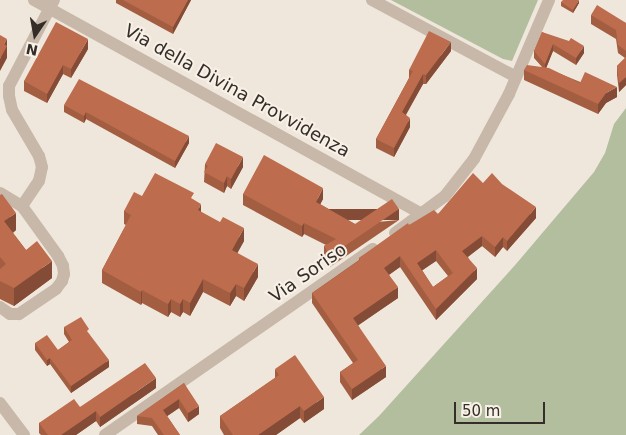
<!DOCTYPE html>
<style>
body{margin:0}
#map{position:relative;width:626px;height:435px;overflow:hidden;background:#f0e7dc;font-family:"DejaVu Sans",sans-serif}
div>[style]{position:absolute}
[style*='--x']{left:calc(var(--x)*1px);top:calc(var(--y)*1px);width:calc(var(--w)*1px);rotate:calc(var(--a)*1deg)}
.green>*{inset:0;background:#b2be9d}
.minor>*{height:12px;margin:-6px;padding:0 6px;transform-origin:6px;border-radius:6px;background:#c7b8a9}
.wall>*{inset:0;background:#a35e42}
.shaded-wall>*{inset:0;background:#844c36;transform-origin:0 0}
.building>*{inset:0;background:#bd6d4d}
span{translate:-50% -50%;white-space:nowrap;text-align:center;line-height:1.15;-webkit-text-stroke:4px #f8f1e8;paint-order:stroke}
.street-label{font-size:18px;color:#352d28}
.north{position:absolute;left:10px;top:10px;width:50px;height:50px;-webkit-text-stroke:4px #f8f1e8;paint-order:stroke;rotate:192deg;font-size:14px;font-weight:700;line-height:20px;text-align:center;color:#352d28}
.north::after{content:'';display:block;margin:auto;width:18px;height:22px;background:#352d28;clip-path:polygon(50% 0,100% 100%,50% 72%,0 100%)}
.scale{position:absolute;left:454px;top:402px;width:91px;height:22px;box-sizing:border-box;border:2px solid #352d28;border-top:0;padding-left:6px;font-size:15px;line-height:18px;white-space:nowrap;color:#352d28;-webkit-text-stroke:4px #f8f1e8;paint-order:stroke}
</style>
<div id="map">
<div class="green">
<i style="clip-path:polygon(391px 0,538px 0,512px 61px,503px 59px)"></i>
<i style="clip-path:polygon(626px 108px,626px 435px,359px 435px,379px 416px,516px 264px,594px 172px,605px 153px,614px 124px)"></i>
</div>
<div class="minor">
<i style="--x:34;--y:0;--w:443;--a:28.9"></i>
<i style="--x:372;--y:0;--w:163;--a:28.1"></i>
<i style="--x:0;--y:193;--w:26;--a:31"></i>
<i style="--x:22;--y:206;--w:62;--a:54.2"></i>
<i style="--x:58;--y:256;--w:11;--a:63"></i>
<i style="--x:63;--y:266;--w:8;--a:83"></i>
<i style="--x:64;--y:274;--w:7;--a:106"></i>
<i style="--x:62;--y:281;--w:10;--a:127"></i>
<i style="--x:56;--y:289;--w:45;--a:146"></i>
<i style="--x:19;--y:314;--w:9;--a:180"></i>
<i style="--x:10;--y:314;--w:12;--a:-145"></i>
<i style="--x:22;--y:206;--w:30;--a:-56"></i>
<i style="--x:39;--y:181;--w:14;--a:-78"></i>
<i style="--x:42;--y:167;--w:11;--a:-105"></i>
<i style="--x:39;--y:156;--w:53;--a:-120.4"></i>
<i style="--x:12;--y:110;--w:14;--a:-102"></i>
<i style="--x:9;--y:96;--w:10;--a:-90"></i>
<i style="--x:9;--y:86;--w:97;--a:-62.4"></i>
<i style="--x:395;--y:233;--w:62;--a:-36.5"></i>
<i style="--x:445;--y:196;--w:47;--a:-51.9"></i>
<i style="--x:474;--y:159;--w:74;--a:-61.7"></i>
<i style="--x:509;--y:94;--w:102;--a:-66.9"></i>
<i style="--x:0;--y:403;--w:40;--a:53"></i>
<i style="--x:105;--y:435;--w:326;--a:-34.8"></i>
</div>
<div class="wall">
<i style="clip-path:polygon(116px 0,191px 0,173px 34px,116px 3px)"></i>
<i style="clip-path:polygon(561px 2px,579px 3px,573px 13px,561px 6px)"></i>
<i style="clip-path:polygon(591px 15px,626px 23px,626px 85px,619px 92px,617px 75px,617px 66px,625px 58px,618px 53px,616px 39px,591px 24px)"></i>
<i style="clip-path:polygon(542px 32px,584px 53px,576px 65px,553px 51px,546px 68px,617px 97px,606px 103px,598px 114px,524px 80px,524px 70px,542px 67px,534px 58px,534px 51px)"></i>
<i style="clip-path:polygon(88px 49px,71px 78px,63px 74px,47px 103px,24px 91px,24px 81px)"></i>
<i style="clip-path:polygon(451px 51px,426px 84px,423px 84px,406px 115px,410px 127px,394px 157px,376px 148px,376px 139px,409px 78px,409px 70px)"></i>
<i style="clip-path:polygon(64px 105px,189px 143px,175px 168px,86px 119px,84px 123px,64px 112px)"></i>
<i style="clip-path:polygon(205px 164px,243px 167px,231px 189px,227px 186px,224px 193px,204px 182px)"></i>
<i style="clip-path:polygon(evenodd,483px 183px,536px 218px,507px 251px,503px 247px,495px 257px,482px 246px,468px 257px,477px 279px,436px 320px,400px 267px,389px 275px,398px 298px,358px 325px,386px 377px,352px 400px,340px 382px,340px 372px,353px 363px,312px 303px,312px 293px,359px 260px,359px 258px,409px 225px,438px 214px,483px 183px,436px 261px,448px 276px,433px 287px,422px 270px,436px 261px)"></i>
<i style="clip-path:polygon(243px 194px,323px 199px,320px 204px,355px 224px,399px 220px,330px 267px,324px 257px,324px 246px,326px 245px,304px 234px,302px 237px,243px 205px)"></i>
<i style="clip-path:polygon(0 195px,16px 230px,13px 233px,26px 250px,52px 278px,14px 306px,0 299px)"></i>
<i style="clip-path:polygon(142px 196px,194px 200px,201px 212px,244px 241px,237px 253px,258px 277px,244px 301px,236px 296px,230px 306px,203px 292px,190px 316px,183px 312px,180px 317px,171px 312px,168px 317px,142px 303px,141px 305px,102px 283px,102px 270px,126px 225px,124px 224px,124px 211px)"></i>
<i style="clip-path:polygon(64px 327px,89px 334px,109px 367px,71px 393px,50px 364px,47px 366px,35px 350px,35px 343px,58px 350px,69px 342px,64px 334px)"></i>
<i style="clip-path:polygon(275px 369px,324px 409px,304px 423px,300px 418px,276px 435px,224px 435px,220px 428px,220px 416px,275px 378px)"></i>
<i style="clip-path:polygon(184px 383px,199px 414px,188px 422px,179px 408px,167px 416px,180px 435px,158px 435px,152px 426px,137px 424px,137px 416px)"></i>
<i style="clip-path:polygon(156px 388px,100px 427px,96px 421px,76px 435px,41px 435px,39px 433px,39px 423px,80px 407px)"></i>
</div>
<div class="shaded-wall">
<i style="clip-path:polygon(188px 0,191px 0,173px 34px,173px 27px)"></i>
<i style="clip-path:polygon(579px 0,579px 3px,573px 13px,573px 10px)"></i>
<i style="clip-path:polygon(7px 39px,7px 58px,0 71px,0 59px,4px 44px)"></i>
<i style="clip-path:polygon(88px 39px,88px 49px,71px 78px,71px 69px)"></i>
<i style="clip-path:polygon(451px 42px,451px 51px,426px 84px,426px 75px)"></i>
<i style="clip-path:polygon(553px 44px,553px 51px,545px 71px,545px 64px)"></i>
<i style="clip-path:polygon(584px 46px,584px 53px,576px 65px,576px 58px)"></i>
<i style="clip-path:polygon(63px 65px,63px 74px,47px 103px,47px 94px)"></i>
<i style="clip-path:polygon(423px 74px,423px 84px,402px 121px,402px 112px)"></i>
<i style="clip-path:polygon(626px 77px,626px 85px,619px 92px,619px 83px)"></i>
<i style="clip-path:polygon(617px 87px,617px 97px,606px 103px,598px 114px,598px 104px,606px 93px)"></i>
<i style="clip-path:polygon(86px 112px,86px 119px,84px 123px,84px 116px)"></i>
<i style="clip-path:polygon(410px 118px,410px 127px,394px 157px,394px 148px)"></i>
<i style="clip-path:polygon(189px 136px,189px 143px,175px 168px,175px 161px)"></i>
<i style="clip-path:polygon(243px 157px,243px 167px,231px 189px,231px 179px)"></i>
<i style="clip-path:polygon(227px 176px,227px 186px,224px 193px,224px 183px)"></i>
<i style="clip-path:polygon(323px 188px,323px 199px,316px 213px,316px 202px)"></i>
<i style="clip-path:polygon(201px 204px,201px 217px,198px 210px)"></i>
<i style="clip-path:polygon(536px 207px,536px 218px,507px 251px,507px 241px)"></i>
<i style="left:399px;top:209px;width:11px;height:83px;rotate:90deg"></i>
<i style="clip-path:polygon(16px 213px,16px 230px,4px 239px,4px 221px)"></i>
<i style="clip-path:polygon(304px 223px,304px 234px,302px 237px,302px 226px)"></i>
<i style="clip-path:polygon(244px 228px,244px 241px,232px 263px,232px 250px)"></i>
<i style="clip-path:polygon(482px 236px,482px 246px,462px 261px,462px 251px)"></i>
<i style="clip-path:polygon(503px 237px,503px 247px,495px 257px,495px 247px)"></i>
<i style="clip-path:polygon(436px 250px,436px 261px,417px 274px,417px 263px)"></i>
<i style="clip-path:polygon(400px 256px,400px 267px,384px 278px,384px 268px)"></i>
<i style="clip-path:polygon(52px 261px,52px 278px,14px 306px,14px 288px)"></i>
<i style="clip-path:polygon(258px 264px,258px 277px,244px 301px,244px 288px)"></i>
<i style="clip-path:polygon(477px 268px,477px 279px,436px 320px,436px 309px)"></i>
<i style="clip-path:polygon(203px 279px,203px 292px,190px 316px,190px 303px)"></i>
<i style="clip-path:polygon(236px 284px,236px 296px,230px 306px,230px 293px)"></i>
<i style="clip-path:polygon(398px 287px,398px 298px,353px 329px,353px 318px)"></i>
<i style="clip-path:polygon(142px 290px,142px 303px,141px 305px,141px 292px)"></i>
<i style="clip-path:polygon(171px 299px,171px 312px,168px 317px,168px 304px)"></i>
<i style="clip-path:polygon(183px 299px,183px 312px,180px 317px,180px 304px)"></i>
<i style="clip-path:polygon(50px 358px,50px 364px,47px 366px,47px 360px)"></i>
<i style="clip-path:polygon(109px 360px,109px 367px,71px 393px,71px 386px)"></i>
<i style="clip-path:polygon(386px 366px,386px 377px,352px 400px,352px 389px)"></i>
<i style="clip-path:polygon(156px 378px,156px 388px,100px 427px,100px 417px)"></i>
<i style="clip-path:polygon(324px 397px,324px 409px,304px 423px,304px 411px)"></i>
<i style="clip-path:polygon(179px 399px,179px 408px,163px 419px,163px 410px)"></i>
<i style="clip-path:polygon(199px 406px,199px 414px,188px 422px,188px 413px)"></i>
<i style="clip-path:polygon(300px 406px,300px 418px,276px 435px,258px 435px)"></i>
<i style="clip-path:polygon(96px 411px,96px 421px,76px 435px,61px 435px)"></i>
</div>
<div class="building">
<i style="clip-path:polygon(123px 0,188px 0,173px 27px)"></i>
<i style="clip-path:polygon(563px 0,579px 0,573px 10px,561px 2px)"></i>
<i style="clip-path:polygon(597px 5px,626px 23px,626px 51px,618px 45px,616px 30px,591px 15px)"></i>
<i style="clip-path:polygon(56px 22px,88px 39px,71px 69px,63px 65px,47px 94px,24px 81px)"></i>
<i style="clip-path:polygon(429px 31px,451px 42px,426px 75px,423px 74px,402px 112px,410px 118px,394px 148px,376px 139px,413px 71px,409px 70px)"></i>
<i style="clip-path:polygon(542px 32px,569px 41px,571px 38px,584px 46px,576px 58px,553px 44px,545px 64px,534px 51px)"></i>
<i style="clip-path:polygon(0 35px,7px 39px,4px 44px,7px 46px,0 59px)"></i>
<i style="clip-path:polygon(626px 57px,626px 77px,619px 83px,617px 66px)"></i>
<i style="clip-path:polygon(527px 65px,549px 68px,580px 83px,585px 72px,617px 87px,606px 93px,598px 104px,524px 70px)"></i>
<i style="clip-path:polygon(79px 79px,189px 136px,175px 161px,86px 112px,84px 116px,64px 105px)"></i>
<i style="clip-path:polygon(216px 143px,243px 157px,231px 179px,227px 176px,224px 183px,204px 172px,208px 166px,205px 164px)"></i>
<i style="clip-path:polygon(264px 155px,323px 188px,316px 202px,355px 224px,392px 199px,399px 209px,330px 256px,324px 246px,336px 239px,304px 223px,302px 226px,243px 194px)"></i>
<i style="clip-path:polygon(155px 173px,194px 193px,191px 198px,201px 204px,198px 210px,220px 222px,223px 217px,244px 228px,232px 250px,258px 264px,244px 288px,236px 284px,230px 293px,203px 279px,190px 303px,183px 299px,180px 304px,171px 299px,168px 304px,142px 290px,141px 292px,102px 270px,131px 215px,124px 211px,134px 192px,142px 196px)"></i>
<i style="clip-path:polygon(evenodd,473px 173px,483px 183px,492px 173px,502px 184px,536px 207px,507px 241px,503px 237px,495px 247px,482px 236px,462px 251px,477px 268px,436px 309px,400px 256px,384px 268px,398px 287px,353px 318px,386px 366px,352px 389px,340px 372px,358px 360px,312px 293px,360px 260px,359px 258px,408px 223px,409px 225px,434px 210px,438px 214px,473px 173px,436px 250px,453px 273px,433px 287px,417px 263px,436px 250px)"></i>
<i style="clip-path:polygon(2px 194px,16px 213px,4px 221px,26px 250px,37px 241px,52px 261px,14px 288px,0 281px,0 269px,6px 264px,0 257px,0 195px)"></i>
<i style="clip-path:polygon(81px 317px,89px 329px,87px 331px,109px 360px,71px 386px,50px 358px,47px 360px,35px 343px,47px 335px,58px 350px,72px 340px,64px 327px)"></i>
<i style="clip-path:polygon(295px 355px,324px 397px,304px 411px,300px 406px,258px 435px,233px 435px,220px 416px,279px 375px,275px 369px)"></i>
<i style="clip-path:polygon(145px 363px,156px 378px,100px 417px,96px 411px,61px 435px,48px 435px,39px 423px,74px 399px,80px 407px)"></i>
<i style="clip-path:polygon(184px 383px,199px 406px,188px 413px,179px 399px,163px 410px,180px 435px,164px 435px,152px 418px,137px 416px)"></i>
</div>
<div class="street-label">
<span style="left:237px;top:91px;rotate:29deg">Via della Divina Provvidenza</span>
<span style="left:308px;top:273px;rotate:-35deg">Via Soriso</span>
</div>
<div class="north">N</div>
<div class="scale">50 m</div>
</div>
